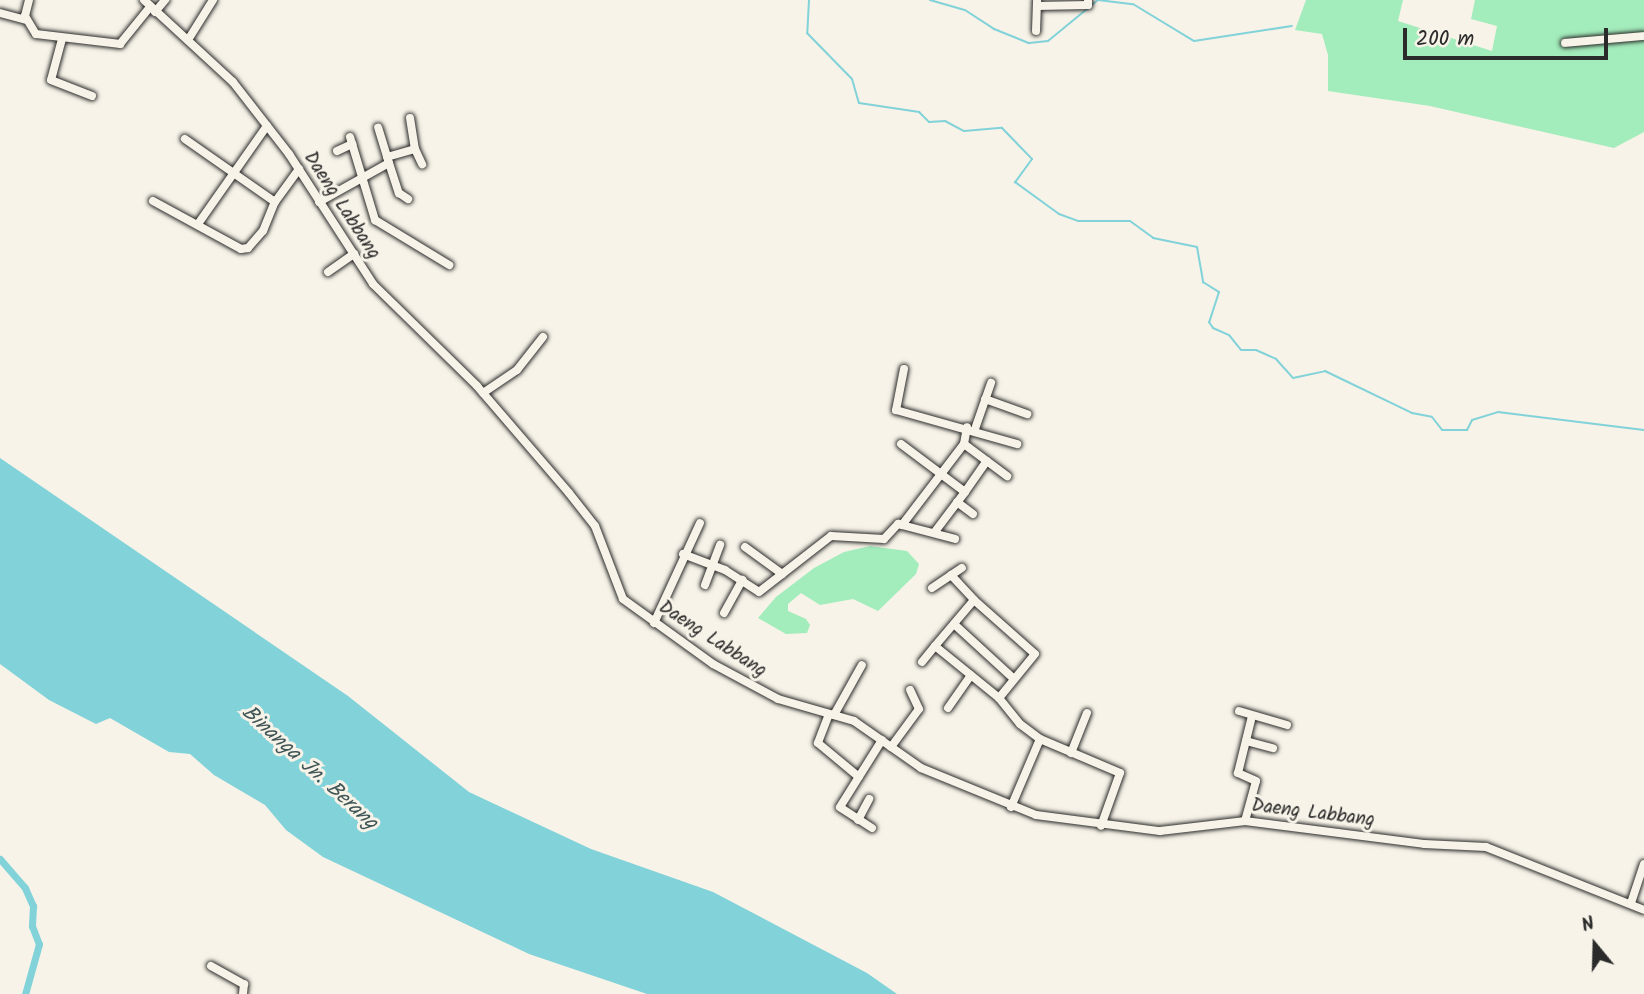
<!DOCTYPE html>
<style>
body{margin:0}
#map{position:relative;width:1644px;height:994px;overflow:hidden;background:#f7f3e8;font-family:Kalam,sans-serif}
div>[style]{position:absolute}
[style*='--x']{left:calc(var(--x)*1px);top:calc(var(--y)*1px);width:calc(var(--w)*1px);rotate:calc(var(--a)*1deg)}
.green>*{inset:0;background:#a3ecbb}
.water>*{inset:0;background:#81d2d9}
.stream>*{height:2px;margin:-1px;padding:0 1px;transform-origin:1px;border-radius:1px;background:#81d2d9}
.canal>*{height:7px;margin:-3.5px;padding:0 3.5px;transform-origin:3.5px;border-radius:3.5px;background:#81d2d9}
.roads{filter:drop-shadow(0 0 2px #2b2b2b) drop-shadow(0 0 2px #2b2b2b)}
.minor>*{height:8px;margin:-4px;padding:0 4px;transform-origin:4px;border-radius:4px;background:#f7f3e8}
span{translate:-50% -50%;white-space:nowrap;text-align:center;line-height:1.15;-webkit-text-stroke:6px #f7f3e8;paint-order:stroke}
.street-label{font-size:19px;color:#2b2b2b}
.water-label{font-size:21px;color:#405556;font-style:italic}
.north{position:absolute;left:1560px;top:910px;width:70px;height:70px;-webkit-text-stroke:5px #f7f3e8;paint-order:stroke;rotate:341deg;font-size:19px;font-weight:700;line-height:28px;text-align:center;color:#2b2b2b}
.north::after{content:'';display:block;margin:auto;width:24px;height:32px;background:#2b2b2b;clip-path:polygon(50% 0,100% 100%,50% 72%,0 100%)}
.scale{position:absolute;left:1403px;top:28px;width:205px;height:32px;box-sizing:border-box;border:4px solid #2b2b2b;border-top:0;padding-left:9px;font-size:21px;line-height:24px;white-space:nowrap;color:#2b2b2b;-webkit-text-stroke:5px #f7f3e8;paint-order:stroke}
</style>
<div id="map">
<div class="green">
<i style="clip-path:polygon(1306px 0,1403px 0,1398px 21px,1492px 51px,1497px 26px,1471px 19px,1475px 0,1644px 0,1644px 132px,1614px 148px,1430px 106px,1328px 91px,1328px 55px,1322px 34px,1295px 30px)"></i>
<i style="clip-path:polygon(870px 546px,907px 551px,919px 564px,916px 574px,878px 611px,853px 599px,820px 605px,801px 593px,788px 604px,788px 611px,806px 619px,810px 625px,807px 633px,786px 634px,758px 618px,776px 597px,814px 568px,844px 552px)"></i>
</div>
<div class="water">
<i style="clip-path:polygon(0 458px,348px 696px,469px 792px,591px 849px,713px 892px,867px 973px,897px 994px,647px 994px,529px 954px,323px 857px,286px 830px,265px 805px,214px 775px,190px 754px,169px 752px,110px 718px,96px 724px,49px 700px,0 664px)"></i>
</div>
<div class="stream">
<i style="--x:809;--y:0;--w:33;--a:93"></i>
<i style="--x:807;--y:33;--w:64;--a:45.6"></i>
<i style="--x:852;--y:79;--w:25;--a:74"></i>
<i style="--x:859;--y:103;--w:61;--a:8.5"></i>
<i style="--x:919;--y:112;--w:14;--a:45"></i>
<i style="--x:929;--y:122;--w:16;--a:-4"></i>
<i style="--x:945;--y:121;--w:21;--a:28"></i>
<i style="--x:964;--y:131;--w:38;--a:-5"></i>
<i style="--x:1002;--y:128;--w:43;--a:45.9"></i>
<i style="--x:1032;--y:159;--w:29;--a:126"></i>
<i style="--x:1015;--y:182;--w:54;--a:36"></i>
<i style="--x:1059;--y:214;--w:20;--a:20"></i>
<i style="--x:1078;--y:221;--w:52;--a:0"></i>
<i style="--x:1130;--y:221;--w:29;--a:36"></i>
<i style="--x:1153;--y:238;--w:45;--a:11.6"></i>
<i style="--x:1197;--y:247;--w:36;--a:80"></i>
<i style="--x:1203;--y:282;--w:19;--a:32"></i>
<i style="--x:1219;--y:292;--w:32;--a:108"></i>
<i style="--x:1209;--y:322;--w:7;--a:56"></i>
<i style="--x:1213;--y:328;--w:17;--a:24"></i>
<i style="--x:1229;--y:335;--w:19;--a:51"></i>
<i style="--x:1241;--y:350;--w:15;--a:0"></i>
<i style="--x:1256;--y:350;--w:22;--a:24"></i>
<i style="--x:1276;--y:359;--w:25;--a:48"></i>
<i style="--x:1293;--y:378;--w:33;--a:-12"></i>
<i style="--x:1325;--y:371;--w:97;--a:25.8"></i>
<i style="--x:1412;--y:413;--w:20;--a:11"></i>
<i style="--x:1432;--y:417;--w:16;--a:52"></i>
<i style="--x:1442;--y:430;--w:25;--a:0"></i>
<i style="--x:1467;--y:430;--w:11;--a:-63"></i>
<i style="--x:1472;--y:420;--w:27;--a:-17"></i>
<i style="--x:1498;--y:412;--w:147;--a:7"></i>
<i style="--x:930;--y:0;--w:36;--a:16"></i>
<i style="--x:965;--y:10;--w:35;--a:33"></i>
<i style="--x:994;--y:29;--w:38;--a:22"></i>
<i style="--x:1029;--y:43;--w:19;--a:-6"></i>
<i style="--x:1048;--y:41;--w:65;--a:-39.4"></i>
<i style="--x:1098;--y:0;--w:35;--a:7"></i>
<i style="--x:1133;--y:4;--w:71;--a:31.2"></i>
<i style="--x:1194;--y:41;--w:99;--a:-8.7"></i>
</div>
<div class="canal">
<i style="--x:0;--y:859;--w:38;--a:49"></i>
<i style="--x:25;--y:888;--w:20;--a:66"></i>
<i style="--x:33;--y:906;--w:20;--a:93"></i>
<i style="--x:32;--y:926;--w:19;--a:69"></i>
<i style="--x:39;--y:944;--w:52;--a:105.6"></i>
</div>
<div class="roads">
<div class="minor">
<i style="--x:29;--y:0;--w:16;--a:104"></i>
<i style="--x:25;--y:16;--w:21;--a:59"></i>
<i style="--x:36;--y:34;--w:85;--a:6.8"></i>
<i style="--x:120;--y:44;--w:48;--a:-51"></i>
<i style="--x:144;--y:0;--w:121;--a:42.7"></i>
<i style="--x:233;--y:82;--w:91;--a:52.1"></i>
<i style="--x:289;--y:154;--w:155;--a:57.1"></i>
<i style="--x:373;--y:284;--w:146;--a:44.4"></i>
<i style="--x:477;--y:386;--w:141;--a:49.3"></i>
<i style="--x:569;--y:493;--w:42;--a:51.8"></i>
<i style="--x:595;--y:526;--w:78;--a:69"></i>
<i style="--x:623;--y:599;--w:111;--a:35.8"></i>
<i style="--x:713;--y:664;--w:74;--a:28.3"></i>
<i style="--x:778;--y:699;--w:79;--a:16.1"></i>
<i style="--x:854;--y:721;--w:82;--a:35"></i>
<i style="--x:921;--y:768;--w:124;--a:22.2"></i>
<i style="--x:1036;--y:815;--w:125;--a:7.4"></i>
<i style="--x:1160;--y:831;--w:86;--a:-6.7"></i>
<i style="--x:1245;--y:821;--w:180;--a:7.3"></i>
<i style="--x:1424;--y:844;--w:62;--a:2.8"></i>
<i style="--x:1486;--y:847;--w:170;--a:21.7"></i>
<i style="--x:1037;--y:6;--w:51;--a:-1.1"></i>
<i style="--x:1088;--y:5;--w:5;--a:-90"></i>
<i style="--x:155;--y:12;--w:16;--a:-50"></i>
<i style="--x:0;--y:13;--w:28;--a:15"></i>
<i style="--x:1036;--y:31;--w:31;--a:-88"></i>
<i style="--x:62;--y:39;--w:42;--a:105"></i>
<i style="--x:51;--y:80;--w:44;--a:21.3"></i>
<i style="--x:188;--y:40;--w:47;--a:-58"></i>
<i style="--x:1565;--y:43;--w:79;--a:-5.1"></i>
<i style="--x:410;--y:118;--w:31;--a:81"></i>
<i style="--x:415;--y:149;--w:17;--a:65"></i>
<i style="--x:350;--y:137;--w:87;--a:73.2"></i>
<i style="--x:375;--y:220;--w:87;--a:31.3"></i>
<i style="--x:337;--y:151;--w:17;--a:-25"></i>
<i style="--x:387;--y:157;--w:29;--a:-16"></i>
<i style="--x:389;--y:163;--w:32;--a:72"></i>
<i style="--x:399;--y:193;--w:11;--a:34"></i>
<i style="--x:153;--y:201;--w:100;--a:28.6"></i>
<i style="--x:241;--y:249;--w:7;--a:-8"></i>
<i style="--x:248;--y:248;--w:23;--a:-49"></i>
<i style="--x:263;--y:231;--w:31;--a:-68"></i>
<i style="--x:275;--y:202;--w:110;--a:-145"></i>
<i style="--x:275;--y:202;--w:41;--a:-54"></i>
<i style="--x:319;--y:202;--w:80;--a:-29.1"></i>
<i style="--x:389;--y:163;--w:37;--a:-107"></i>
<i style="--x:198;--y:224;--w:120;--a:-54.9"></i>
<i style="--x:328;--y:272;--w:32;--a:-35"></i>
<i style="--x:904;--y:369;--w:42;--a:101"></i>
<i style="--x:896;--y:410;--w:126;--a:15.7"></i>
<i style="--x:483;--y:393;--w:41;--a:-34.1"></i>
<i style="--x:517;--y:370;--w:42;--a:-51.8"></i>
<i style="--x:985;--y:399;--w:45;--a:19.7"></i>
<i style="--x:975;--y:429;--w:49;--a:-70.8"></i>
<i style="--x:901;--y:444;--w:80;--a:36.9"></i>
<i style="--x:965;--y:492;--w:51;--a:127.1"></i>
<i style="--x:964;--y:444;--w:54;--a:36.7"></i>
<i style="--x:965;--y:492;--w:38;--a:-55"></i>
<i style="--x:957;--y:502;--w:20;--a:37"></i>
<i style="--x:902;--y:525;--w:102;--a:-52.6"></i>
<i style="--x:964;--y:444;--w:17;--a:-80"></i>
<i style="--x:745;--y:547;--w:46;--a:36.1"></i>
<i style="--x:683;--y:554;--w:45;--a:20.9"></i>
<i style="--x:725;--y:570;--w:40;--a:32.9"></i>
<i style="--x:759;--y:592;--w:91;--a:-37.9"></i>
<i style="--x:831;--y:536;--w:53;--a:3.2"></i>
<i style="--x:884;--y:539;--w:21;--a:-47"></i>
<i style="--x:898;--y:524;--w:59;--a:14.7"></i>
<i style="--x:951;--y:575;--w:34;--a:47"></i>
<i style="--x:974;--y:600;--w:60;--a:130.3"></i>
<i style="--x:935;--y:646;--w:82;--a:39.1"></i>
<i style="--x:999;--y:698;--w:33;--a:51"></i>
<i style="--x:1020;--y:724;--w:25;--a:37"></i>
<i style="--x:1040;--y:739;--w:87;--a:23"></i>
<i style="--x:1120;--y:773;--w:56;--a:109.7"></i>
<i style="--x:705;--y:585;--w:43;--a:-69.4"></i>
<i style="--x:932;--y:588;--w:36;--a:-34"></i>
<i style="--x:974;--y:600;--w:81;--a:41.5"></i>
<i style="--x:1035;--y:654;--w:57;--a:129.3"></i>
<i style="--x:724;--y:613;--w:38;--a:-61"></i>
<i style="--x:654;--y:623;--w:110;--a:-65.3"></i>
<i style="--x:954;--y:624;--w:81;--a:42.5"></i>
<i style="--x:922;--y:662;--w:21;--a:-51"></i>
<i style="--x:948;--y:708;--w:40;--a:-55.1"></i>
<i style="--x:1239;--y:711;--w:50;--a:16.3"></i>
<i style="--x:829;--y:714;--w:31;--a:111"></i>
<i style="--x:818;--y:743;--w:53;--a:39.7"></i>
<i style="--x:834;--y:715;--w:57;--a:-60.8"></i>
<i style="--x:1246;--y:741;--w:28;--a:15"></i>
<i style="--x:891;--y:747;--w:47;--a:-53.6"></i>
<i style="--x:919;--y:709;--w:21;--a:-115"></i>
<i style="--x:1071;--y:753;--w:43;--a:-68.2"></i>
<i style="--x:1011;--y:807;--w:74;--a:-66.9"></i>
<i style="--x:858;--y:820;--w:24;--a:-62"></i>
<i style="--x:1245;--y:821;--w:41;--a:-74.6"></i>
<i style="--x:1256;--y:781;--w:20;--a:-156"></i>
<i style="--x:1238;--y:773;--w:59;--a:-76.2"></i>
<i style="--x:872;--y:828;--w:38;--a:-147"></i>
<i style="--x:840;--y:807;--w:79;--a:-57.9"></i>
<i style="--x:1631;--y:903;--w:41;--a:-71.6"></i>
<i style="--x:211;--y:966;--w:38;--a:29"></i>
<i style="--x:244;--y:984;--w:10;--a:96"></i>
</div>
</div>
<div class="street-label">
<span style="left:341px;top:206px;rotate:57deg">Daeng Labbang</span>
<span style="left:712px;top:640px;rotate:33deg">Daeng Labbang</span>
<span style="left:1313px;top:814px;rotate:7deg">Daeng Labbang</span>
</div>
<div class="water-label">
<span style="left:309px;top:768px;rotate:42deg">Binanga Jn. Berang</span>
</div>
<div class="north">N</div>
<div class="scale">200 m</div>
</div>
